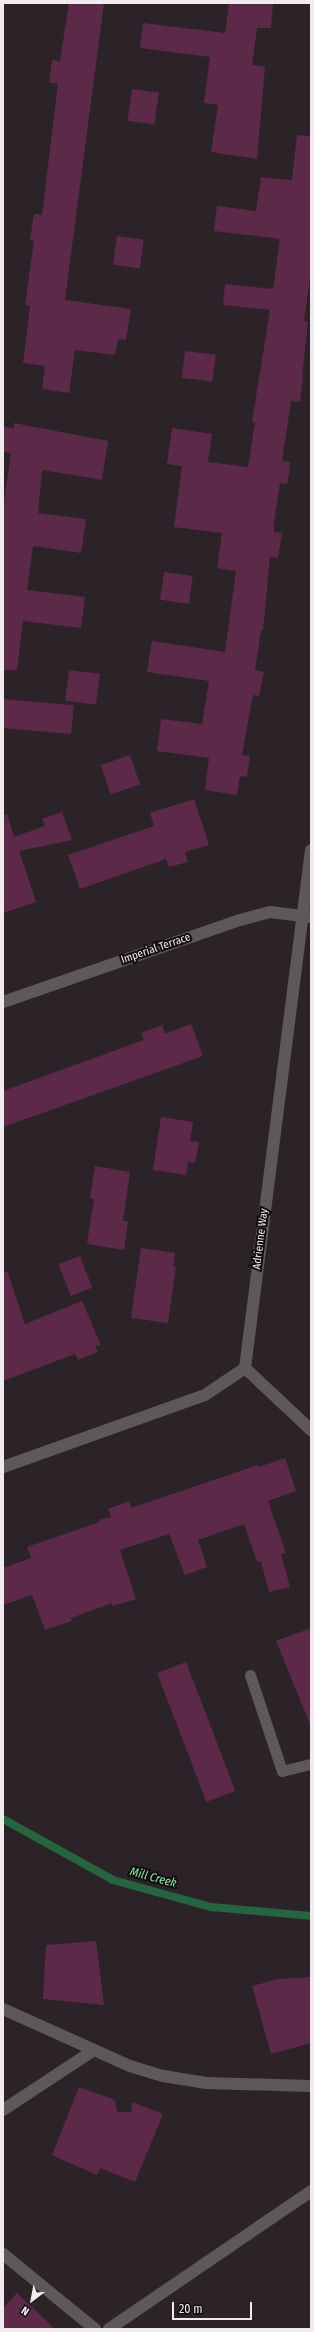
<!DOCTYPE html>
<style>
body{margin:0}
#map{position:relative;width:314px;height:2332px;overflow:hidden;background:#2c2328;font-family:"Fira Sans Condensed",sans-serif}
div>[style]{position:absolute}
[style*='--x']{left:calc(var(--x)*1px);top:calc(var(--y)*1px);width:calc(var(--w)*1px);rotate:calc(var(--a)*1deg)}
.stream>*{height:8px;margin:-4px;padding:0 4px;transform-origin:4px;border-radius:4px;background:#26633f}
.building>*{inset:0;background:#5c2949;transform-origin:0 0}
.lane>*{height:11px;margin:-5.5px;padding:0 5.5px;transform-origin:5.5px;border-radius:5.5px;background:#5d595b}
.street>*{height:12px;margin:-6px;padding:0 6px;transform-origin:6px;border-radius:6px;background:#5d595b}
span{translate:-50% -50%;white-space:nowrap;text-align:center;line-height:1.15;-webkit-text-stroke:4px #120e10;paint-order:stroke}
.street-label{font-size:11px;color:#f1ebee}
.water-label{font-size:12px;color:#8de4ac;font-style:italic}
.frame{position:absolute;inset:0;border:4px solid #f1ebee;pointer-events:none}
.north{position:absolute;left:12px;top:2280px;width:40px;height:40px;-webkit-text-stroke:3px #120e10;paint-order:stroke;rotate:212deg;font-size:11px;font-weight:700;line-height:16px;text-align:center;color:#f1ebee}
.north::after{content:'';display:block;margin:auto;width:14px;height:18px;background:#f1ebee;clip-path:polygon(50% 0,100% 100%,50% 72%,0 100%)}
.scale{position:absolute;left:172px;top:2302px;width:80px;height:18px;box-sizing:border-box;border:2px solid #f1ebee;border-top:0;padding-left:5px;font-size:12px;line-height:14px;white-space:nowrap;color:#f1ebee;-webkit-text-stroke:3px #120e10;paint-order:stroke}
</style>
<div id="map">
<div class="stream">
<i style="--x:3;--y:1819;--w:126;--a:29"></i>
<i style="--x:113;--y:1880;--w:102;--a:15.4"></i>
<i style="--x:211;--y:1907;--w:100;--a:5.1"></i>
</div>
<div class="building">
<i style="clip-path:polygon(69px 3px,104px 3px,65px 300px,131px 309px,126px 340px,118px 339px,115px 355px,75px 350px,69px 393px,42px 389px,45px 366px,23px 363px,30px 306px,25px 305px,34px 241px,30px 240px,34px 214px,42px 215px,58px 84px,49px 82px,52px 60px,60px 61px)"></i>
<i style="clip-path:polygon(229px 3px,273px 3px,271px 28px,257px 28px,252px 65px,265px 67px,257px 159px,211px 152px,218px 105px,204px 103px,210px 57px,140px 48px,143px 23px,225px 33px)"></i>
<i style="left:132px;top:89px;width:27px;height:32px;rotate:8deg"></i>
<i style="clip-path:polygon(297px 135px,311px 136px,311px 270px,304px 321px,308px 322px,302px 377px,303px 377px,300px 402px,291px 401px,282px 461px,290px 462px,289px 474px,287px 484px,280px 483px,274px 522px,274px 532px,282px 533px,278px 558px,270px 557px,263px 630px,261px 630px,255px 670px,264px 672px,259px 696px,253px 695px,242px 755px,250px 756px,247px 777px,240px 776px,237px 795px,205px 790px,209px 758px,157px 751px,161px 719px,202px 724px,209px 681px,147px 672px,152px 641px,225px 652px,236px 571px,217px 568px,222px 533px,174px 527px,182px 466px,167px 464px,172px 428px,212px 434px,208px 462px,248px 467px,255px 423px,252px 422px,270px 310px,223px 305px,225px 284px,273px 289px,280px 239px,214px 231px,217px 206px,256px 211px,261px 177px,292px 180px)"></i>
<i style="left:117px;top:236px;width:27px;height:29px;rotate:8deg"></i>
<i style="left:185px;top:351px;width:31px;height:27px;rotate:7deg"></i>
<i style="clip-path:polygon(14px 423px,108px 441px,102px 480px,42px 470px,38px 513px,86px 519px,81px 553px,33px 546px,27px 590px,85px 597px,81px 628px,23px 621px,17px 670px,3px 670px,3px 508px,11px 453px,3px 452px,3px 438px,4px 427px,14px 428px)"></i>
<i style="left:164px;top:572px;width:29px;height:28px;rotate:8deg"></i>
<i style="left:69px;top:670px;width:31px;height:31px;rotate:7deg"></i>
<i style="left:3px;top:699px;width:71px;height:29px;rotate:5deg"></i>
<i style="left:130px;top:755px;width:31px;height:31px;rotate:71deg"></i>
<i style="clip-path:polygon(194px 799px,209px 845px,185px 852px,188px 862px,169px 867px,166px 859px,80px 889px,68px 855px,154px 826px,150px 813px)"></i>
<i style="clip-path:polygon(62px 812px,72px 840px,19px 851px,36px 902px,3px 913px,3px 815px,7px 814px,14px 837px,45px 826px,42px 819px)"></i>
<i style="clip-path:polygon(191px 1024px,203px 1056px,3px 1127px,3px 1091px,144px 1040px,141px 1033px,162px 1025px,165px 1034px)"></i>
<i style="clip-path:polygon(161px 1117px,193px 1122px,190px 1141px,199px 1142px,195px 1163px,188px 1162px,186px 1175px,153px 1170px)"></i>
<i style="clip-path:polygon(95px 1166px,130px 1172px,123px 1221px,128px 1221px,124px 1250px,87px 1244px,94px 1199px,90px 1198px)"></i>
<i style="clip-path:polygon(141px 1248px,175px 1253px,173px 1267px,176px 1267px,168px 1323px,131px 1318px)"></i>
<i style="left:80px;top:1256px;width:34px;height:23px;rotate:69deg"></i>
<i style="clip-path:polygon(7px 1271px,25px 1324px,82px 1301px,101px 1345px,95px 1346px,98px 1352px,78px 1360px,75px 1354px,3px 1381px,3px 1272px)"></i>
<i style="clip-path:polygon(285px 1458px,296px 1491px,268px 1501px,286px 1553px,281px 1554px,290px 1587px,269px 1592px,261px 1561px,257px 1562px,244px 1524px,198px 1540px,207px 1567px,185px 1575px,169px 1534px,120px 1550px,136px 1599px,113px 1606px,112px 1603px,71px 1618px,72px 1621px,45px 1630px,32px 1595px,3px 1605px,3px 1568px,31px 1558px,27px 1547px,100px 1522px,99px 1520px,111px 1517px,108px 1509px,129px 1501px,131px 1508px,258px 1465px,259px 1467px)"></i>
<i style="clip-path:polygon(311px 1628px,311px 1724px,310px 1724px,276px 1641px)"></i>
<i style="left:186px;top:1662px;width:138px;height:31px;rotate:69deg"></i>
<i style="clip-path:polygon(96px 1941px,104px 2005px,43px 1999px,46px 1945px)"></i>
<i style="clip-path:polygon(311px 1977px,311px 2043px,271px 2054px,252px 1986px,278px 1979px)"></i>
<i style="clip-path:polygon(79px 2087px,115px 2100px,117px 2112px,131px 2112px,132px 2102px,163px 2114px,135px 2182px,100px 2168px,97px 2175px,52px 2155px)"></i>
<i style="clip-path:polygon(17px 2293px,55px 2329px,3px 2329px,3px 2308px)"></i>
</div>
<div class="lane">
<i style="--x:250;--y:1675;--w:101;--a:71.6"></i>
<i style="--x:282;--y:1771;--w:30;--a:-14"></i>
</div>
<div class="street">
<i style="--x:3;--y:1002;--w:251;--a:-19.1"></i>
<i style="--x:240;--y:920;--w:31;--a:-15"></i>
<i style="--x:270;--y:912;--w:41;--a:7"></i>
<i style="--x:245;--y:1368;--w:91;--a:43.2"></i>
<i style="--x:3;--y:1467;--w:214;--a:-19.6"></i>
<i style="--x:205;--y:1395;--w:48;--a:-34"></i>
<i style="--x:245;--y:1368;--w:522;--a:-82.74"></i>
<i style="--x:3;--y:2009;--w:139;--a:24.2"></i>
<i style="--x:130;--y:2066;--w:34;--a:17"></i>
<i style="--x:163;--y:2076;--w:44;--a:9.2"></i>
<i style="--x:206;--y:2083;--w:105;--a:1.6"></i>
<i style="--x:3;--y:2110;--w:109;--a:-33.4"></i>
<i style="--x:3;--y:2254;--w:119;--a:39.2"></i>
<i style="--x:109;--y:2329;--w:245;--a:-34.3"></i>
</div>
<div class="street-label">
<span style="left:156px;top:949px;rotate:-19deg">Imperial Terrace</span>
<span style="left:261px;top:1239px;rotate:-83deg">Adrienne Way</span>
</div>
<div class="water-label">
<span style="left:153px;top:1878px;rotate:15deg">Mill Creek</span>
</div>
<div class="frame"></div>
<div class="north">N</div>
<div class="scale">20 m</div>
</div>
